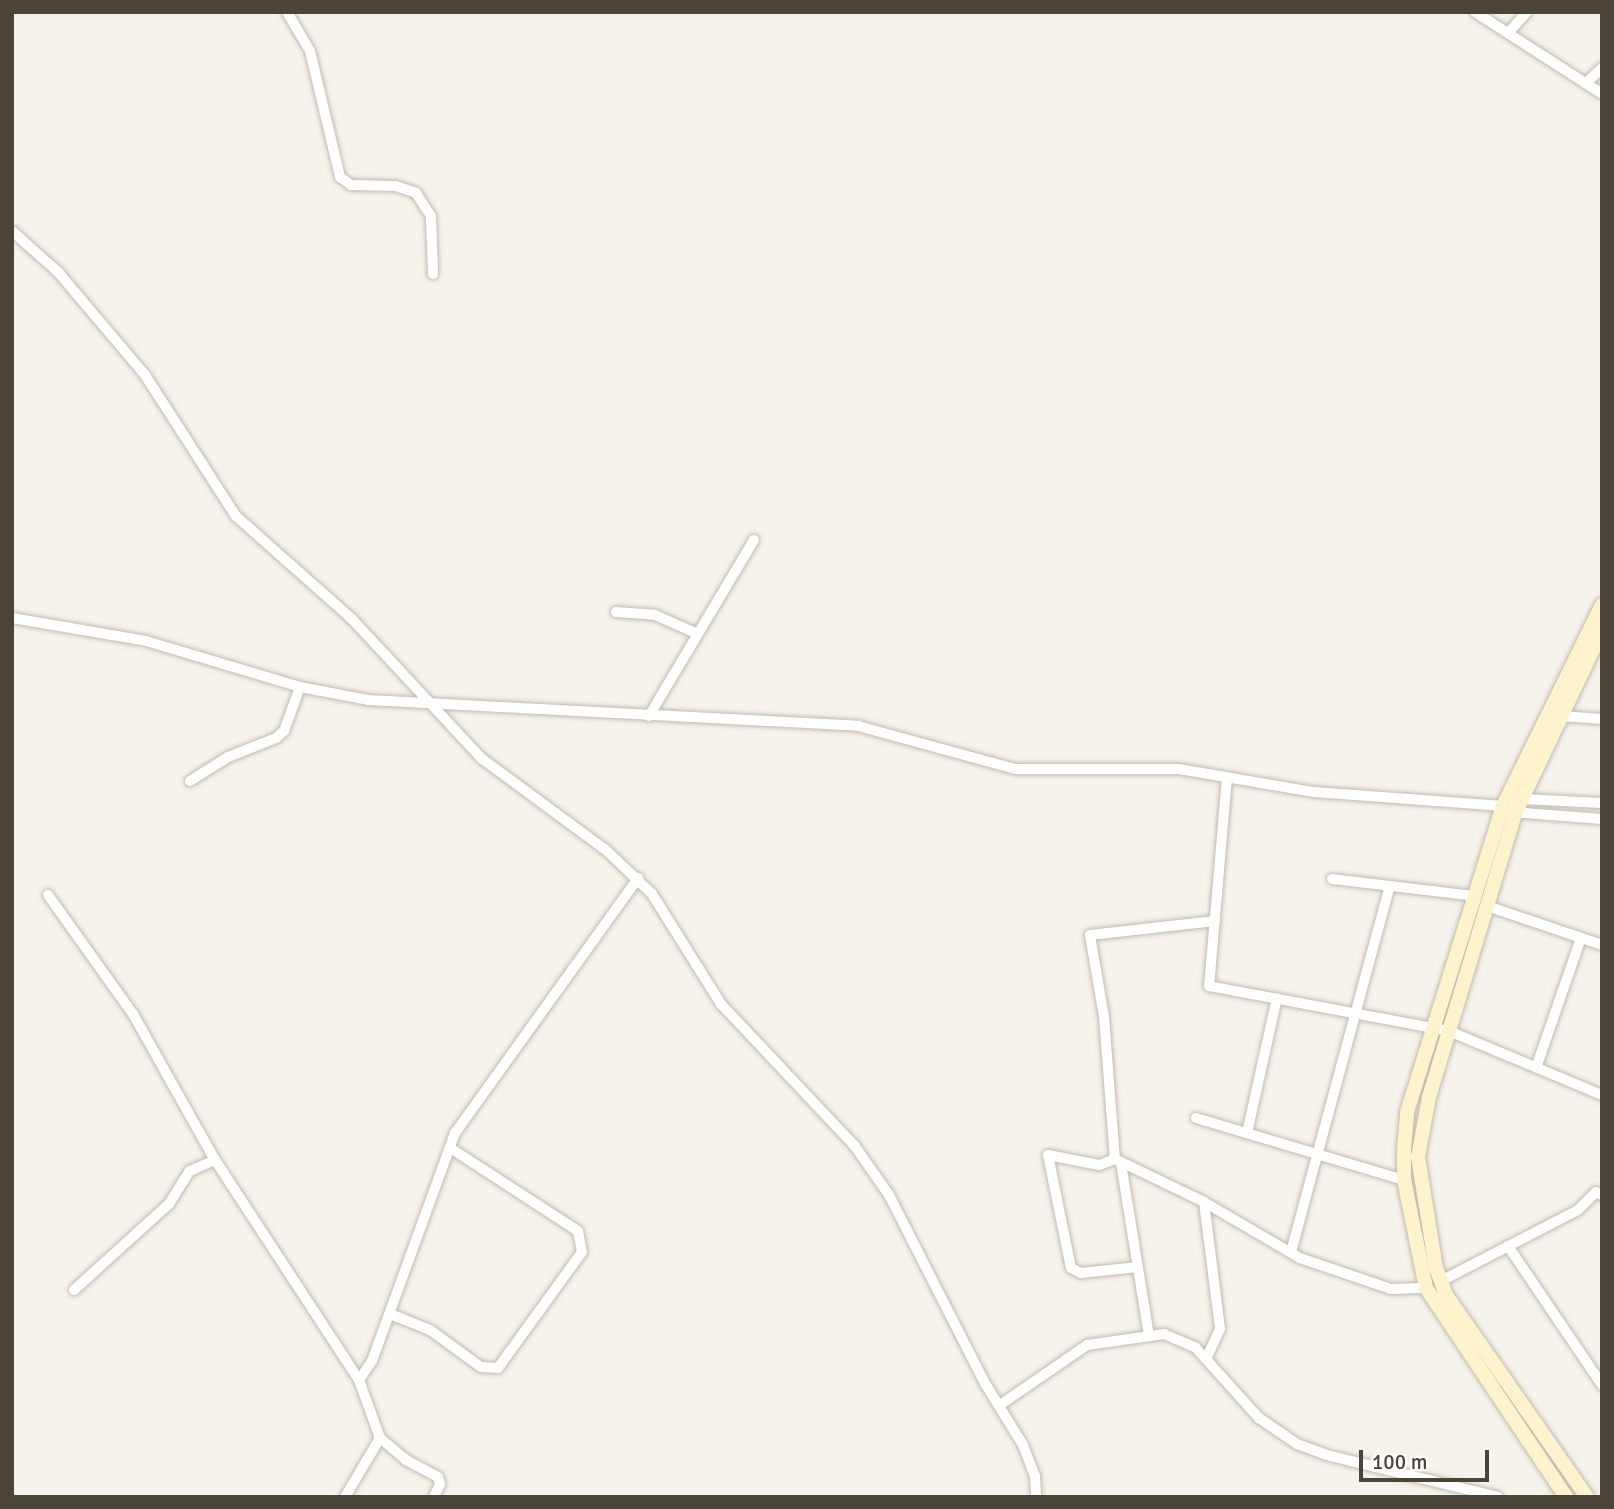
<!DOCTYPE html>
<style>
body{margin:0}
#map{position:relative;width:1614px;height:1509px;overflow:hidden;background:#f6f3ec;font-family:Signika,sans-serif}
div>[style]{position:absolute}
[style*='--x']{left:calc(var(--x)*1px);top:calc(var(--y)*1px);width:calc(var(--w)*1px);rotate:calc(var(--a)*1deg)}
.roads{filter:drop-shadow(0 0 2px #c2bbae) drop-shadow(0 0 2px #c2bbae)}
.street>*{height:10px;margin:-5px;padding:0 5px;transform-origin:5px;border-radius:5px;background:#fff}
.secondary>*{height:14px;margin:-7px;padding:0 7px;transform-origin:7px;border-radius:7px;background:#fff3cd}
span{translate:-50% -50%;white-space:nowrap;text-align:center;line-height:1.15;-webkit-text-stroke:5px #fff;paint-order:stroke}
.frame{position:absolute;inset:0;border:14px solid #4b4439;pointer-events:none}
.scale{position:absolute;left:1359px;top:1450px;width:130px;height:32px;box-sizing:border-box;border:4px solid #4b4439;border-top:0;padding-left:9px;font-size:21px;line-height:24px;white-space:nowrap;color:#4b4439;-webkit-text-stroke:5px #fff;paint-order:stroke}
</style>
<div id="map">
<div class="roads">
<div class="street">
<i style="--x:287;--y:12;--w:45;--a:59.5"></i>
<i style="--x:310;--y:51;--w:130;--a:76.6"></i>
<i style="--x:340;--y:177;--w:14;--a:36"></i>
<i style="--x:351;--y:185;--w:45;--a:1.3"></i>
<i style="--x:396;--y:186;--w:21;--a:19"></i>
<i style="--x:416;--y:193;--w:27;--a:57"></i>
<i style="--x:431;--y:216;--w:58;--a:88"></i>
<i style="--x:1475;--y:12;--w:151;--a:32.8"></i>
<i style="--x:1508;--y:33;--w:28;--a:-48"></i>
<i style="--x:1586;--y:83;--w:22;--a:-43"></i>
<i style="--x:12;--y:231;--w:62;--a:41.7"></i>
<i style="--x:58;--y:272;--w:135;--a:49.8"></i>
<i style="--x:145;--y:375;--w:168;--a:57.2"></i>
<i style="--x:236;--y:516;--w:155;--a:41.6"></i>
<i style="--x:352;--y:619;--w:190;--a:47.1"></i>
<i style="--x:481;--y:758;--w:155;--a:36.4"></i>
<i style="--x:606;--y:850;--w:64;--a:43.7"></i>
<i style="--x:652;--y:894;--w:130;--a:57.9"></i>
<i style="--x:721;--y:1004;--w:194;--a:46.7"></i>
<i style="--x:854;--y:1145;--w:61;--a:55"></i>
<i style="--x:889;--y:1195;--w:213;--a:63"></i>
<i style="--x:986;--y:1385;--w:70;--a:58.3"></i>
<i style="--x:1023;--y:1445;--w:33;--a:69"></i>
<i style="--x:1035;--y:1476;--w:21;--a:87"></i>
<i style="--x:616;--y:612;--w:39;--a:4"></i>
<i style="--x:655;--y:615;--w:47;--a:23.8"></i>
<i style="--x:12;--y:618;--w:136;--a:9.7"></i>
<i style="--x:146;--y:641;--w:161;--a:16.6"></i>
<i style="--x:300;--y:687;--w:69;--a:10.8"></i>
<i style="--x:368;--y:700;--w:491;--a:3"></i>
<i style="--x:858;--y:726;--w:163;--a:15.3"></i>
<i style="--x:1015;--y:769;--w:164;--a:0"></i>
<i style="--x:1179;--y:769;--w:137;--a:9.7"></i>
<i style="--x:1314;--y:792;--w:190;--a:4.2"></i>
<i style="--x:1503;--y:806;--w:20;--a:-20"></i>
<i style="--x:1522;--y:799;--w:80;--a:2.9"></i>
<i style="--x:649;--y:716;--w:205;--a:-59.2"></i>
<i style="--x:1561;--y:716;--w:41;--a:4.2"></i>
<i style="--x:1227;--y:777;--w:210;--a:94.9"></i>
<i style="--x:1209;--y:986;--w:244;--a:10.6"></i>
<i style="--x:1449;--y:1031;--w:166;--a:22.7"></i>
<i style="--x:190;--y:781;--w:45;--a:-32.3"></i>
<i style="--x:228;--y:757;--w:52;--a:-21.6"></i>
<i style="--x:276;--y:738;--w:11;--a:-41"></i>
<i style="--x:284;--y:731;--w:47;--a:-70"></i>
<i style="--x:1511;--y:812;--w:91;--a:4.4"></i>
<i style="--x:1332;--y:879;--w:144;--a:6.8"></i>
<i style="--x:48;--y:895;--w:146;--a:54.5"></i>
<i style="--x:133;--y:1014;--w:167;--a:60.7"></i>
<i style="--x:215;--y:1160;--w:263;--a:56.8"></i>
<i style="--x:359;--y:1380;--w:62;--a:70.1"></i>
<i style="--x:380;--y:1438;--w:34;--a:40"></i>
<i style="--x:406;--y:1460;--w:36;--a:28"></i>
<i style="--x:438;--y:1477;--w:7;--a:74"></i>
<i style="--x:440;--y:1484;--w:14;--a:115"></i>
<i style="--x:1487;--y:906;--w:121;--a:18.7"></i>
<i style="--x:1215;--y:921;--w:126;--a:173.6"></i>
<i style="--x:1090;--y:935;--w:83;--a:80.3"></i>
<i style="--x:1104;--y:1017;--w:142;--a:85.6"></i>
<i style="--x:1115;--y:1159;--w:99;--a:25.8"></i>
<i style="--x:1204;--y:1202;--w:111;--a:30.3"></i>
<i style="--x:1300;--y:1258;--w:96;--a:18.8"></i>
<i style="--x:1391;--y:1289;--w:35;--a:-2"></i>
<i style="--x:1537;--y:1065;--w:134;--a:-70.9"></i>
<i style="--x:1196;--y:1118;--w:217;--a:16.6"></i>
<i style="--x:1247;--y:1133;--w:138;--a:-77.5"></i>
<i style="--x:1115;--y:1159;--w:17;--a:159"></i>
<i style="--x:1099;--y:1165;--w:52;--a:-168.9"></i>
<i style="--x:1048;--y:1155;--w:115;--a:78.5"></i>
<i style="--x:1071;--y:1268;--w:11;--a:27"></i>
<i style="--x:1081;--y:1273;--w:57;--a:-6"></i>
<i style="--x:1121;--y:1163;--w:174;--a:80.8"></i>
<i style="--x:1204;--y:1202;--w:128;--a:82.8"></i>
<i style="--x:1220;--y:1329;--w:33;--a:115"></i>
<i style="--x:1508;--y:1246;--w:168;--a:55.9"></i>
<i style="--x:1291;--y:1252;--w:379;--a:-74.9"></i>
<i style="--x:1441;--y:1281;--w:154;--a:-27.4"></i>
<i style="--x:1578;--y:1210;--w:25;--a:-45"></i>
<i style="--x:1596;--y:1192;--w:7;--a:27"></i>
<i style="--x:74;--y:1290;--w:128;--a:-42.2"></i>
<i style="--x:169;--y:1204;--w:39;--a:-58"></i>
<i style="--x:190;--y:1171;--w:27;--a:-24"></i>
<i style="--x:390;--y:1314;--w:43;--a:21.8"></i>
<i style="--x:430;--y:1330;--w:63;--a:36"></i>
<i style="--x:481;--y:1367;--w:17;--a:3"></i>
<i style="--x:498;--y:1368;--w:143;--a:-54.1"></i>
<i style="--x:582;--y:1252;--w:21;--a:-101"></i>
<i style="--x:578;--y:1231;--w:153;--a:-147"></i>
<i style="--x:359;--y:1380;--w:23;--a:-56"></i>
<i style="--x:372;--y:1361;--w:243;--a:-70"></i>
<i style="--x:455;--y:1133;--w:314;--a:-54.3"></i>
<i style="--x:1000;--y:1405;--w:106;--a:-34.6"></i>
<i style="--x:1087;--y:1345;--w:78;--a:-8.1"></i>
<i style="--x:1164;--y:1334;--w:34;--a:23"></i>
<i style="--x:1195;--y:1347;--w:96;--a:48"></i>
<i style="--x:1259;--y:1418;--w:46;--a:34.4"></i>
<i style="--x:1297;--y:1444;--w:32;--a:20"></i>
<i style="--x:1327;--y:1455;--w:176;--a:13.8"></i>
<i style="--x:345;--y:1497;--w:69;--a:-59.3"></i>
</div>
<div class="secondary">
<i style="--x:1566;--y:1497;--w:252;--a:-123.8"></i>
<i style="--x:1426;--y:1288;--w:110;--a:-101.5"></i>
<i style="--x:1404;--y:1180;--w:31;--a:-90"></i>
<i style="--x:1404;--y:1149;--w:37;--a:-85"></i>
<i style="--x:1407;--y:1112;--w:321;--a:-72.6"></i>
<i style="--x:1503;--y:806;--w:224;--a:-63.8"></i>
<i style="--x:1587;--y:1497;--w:246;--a:-124.9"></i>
<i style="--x:1446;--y:1295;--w:29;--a:-110"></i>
<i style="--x:1436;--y:1268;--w:112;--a:-99.2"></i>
<i style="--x:1418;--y:1157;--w:61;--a:-79.6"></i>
<i style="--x:1429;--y:1097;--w:296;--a:-73.1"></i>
<i style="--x:1515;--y:814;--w:203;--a:-64.6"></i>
</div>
</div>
<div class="frame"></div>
<div class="scale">100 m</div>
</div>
